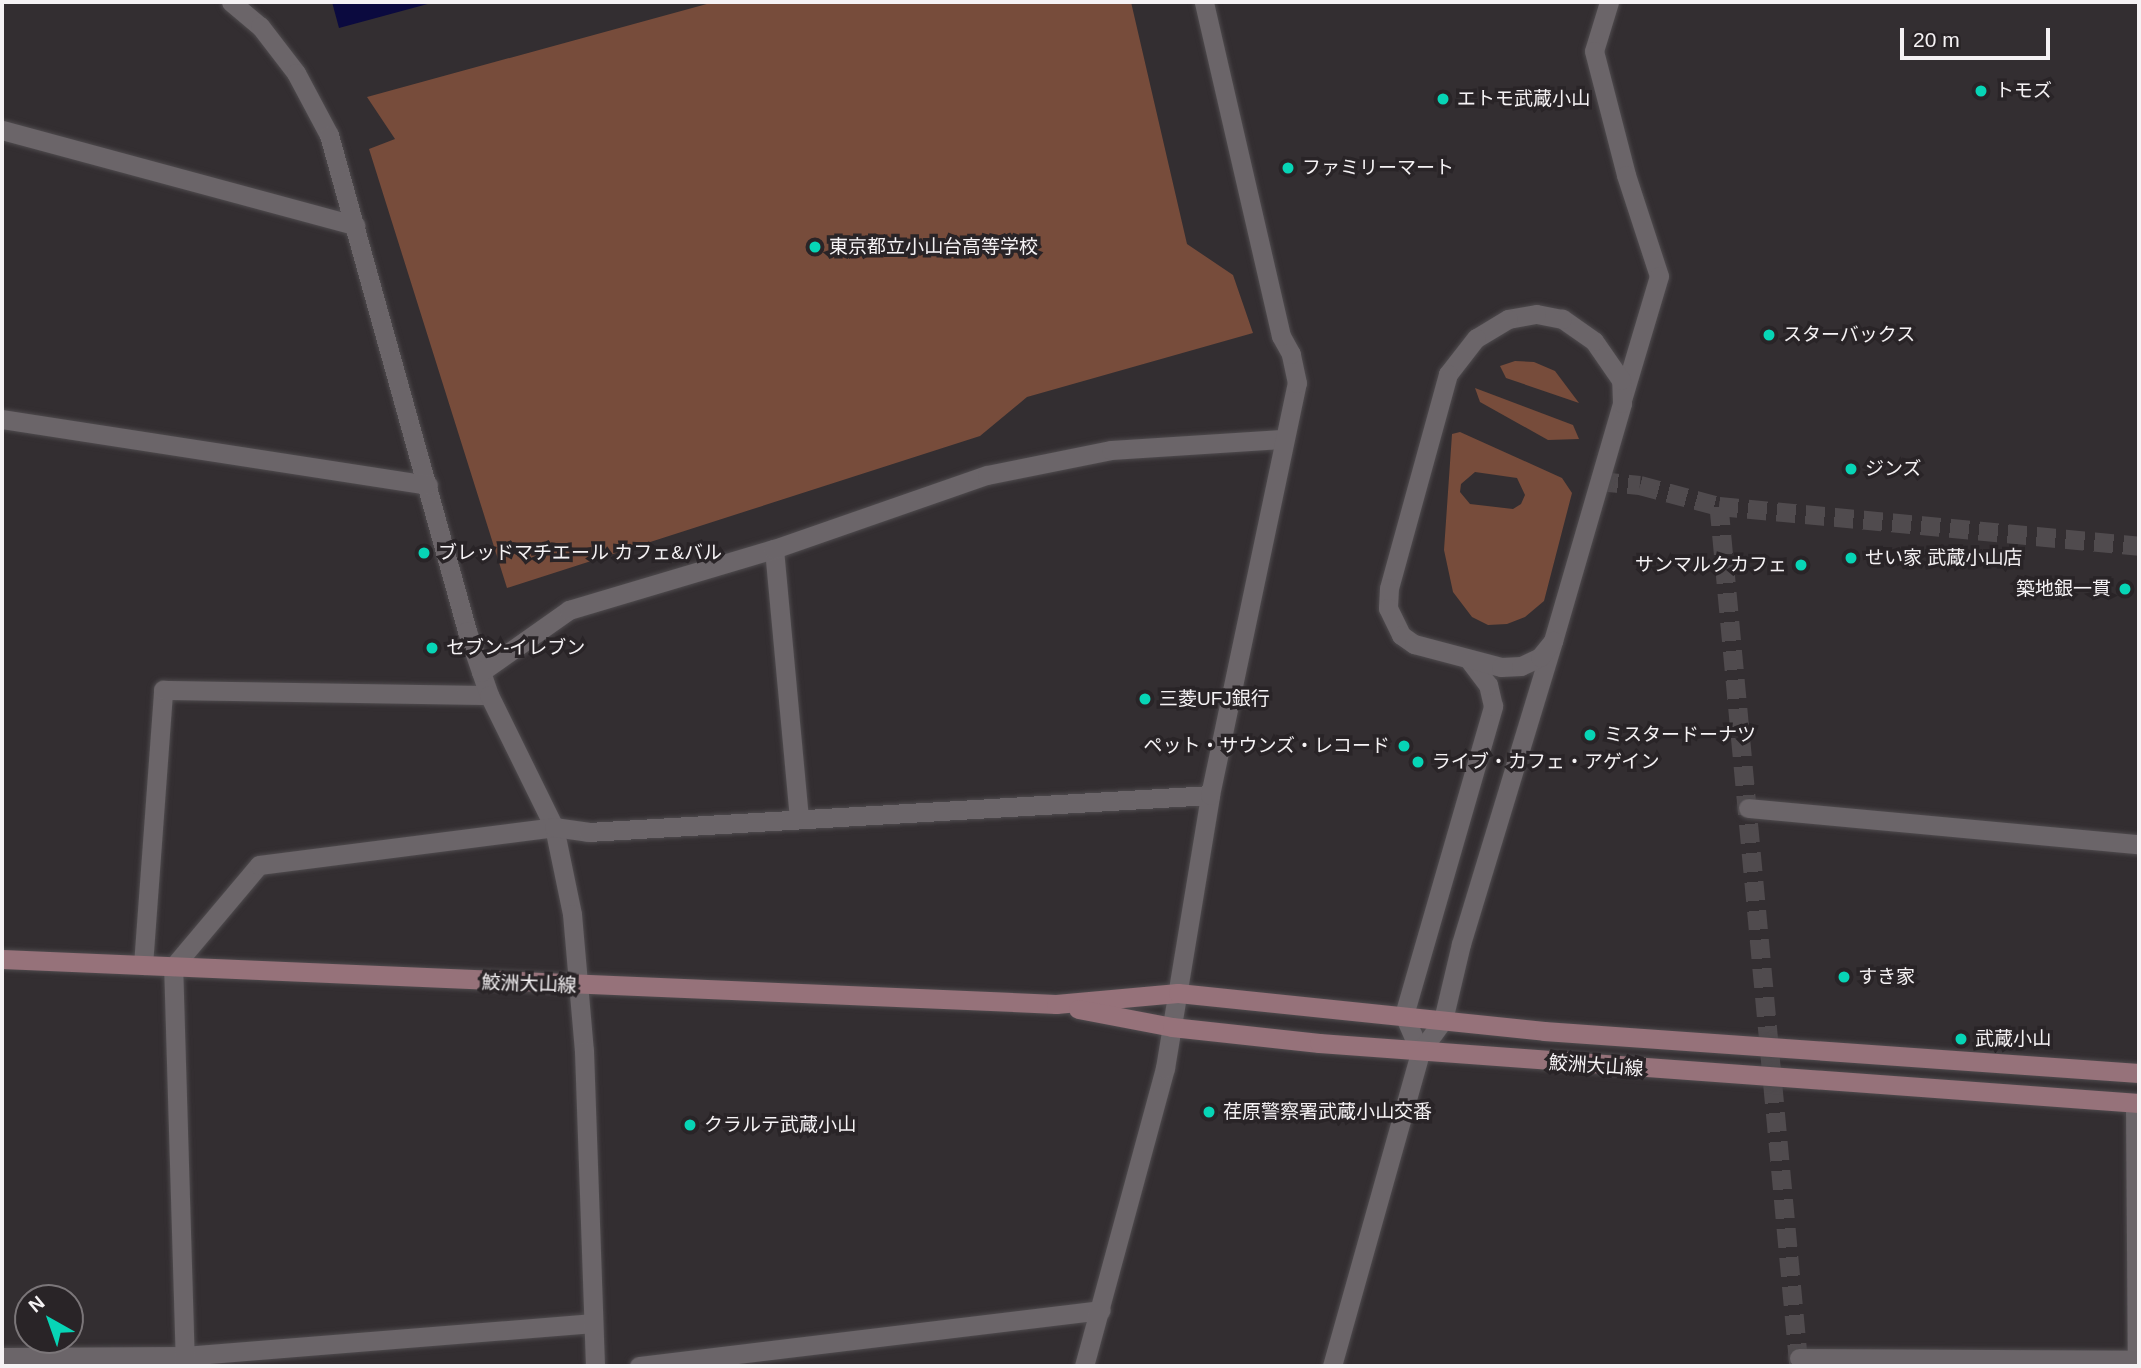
<!DOCTYPE html>
<meta charset="utf-8">
<style>
body{margin:0}
#map{position:relative;width:2141px;height:1368px;overflow:hidden;background:#332e31;font-family:Helvetica,"Noto Sans JP",sans-serif}
div>[style]{position:absolute}
[style*='--x']{left:calc(var(--x)*1px);top:calc(var(--y)*1px);width:calc(var(--w)*1px);rotate:calc(var(--a)*1deg)}
.green>*{inset:0;background:#774c3b}
.water>*{inset:0;background:#0b0a3f}
.pedestrian-tunnel>*{height:19px;margin-top:-9.5px;transform-origin:0;background:repeating-linear-gradient(90deg,#504b4e 0 19px,transparent 0 29px)}
.roads{filter:drop-shadow(0 0 2px #4f4b4e) drop-shadow(0 0 2px #4f4b4e)}
.service>*{height:19px;margin:-9.5px;padding:0 9.5px;transform-origin:9.5px;border-radius:9.5px;background:#6b6569}
.minor>*{height:19px;margin:-9.5px;padding:0 9.5px;transform-origin:9.5px;border-radius:9.5px;background:#6b6569}
.tertiary>*{height:19px;margin:-9.5px;padding:0 9.5px;transform-origin:9.5px;border-radius:9.5px;background:#6b6569}
.secondary>*{height:19px;margin:-9.5px;padding:0 9.5px;transform-origin:9.5px;border-radius:9.5px;background:#96727a}
.dots>*{width:19px;height:19px;translate:-50% -50%;box-sizing:border-box;border:4px solid #292427;border-radius:50%}
span{translate:-50% -50%;white-space:nowrap;text-align:center;line-height:1.15;-webkit-text-stroke:7px #292427;paint-order:stroke}
.poi-label{font-size:19px;color:#f5f2f4}
.left{translate:0 -50%;text-align:left}
.right{translate:-100% -50%;text-align:right}
.street-label{font-size:19px;color:#f5f2f4}
.frame{position:absolute;inset:0;border:4px solid #f5f2f4;pointer-events:none}
.north{position:absolute;left:14px;top:1284px;width:70px;height:70px;box-sizing:border-box;background:#292427;border:2px solid #7b7679;border-radius:50%;rotate:320deg;font-size:19px;font-weight:700;line-height:28px;text-align:center;color:#f5f2f4}
.north::after{content:'';display:block;margin:auto;width:24px;height:32px;background:#07d5b6;clip-path:polygon(50% 0,100% 100%,50% 72%,0 100%)}
.scale{position:absolute;left:1900px;top:28px;width:150px;height:32px;box-sizing:border-box;border:4px solid #f5f2f4;border-top:0;padding-left:9px;font-size:21px;line-height:24px;white-space:nowrap;color:#f5f2f4;-webkit-text-stroke:5px #292427;paint-order:stroke}
</style>
<div id="map">
<div class="green">
<i style="clip-path:polygon(714px 2px,1131px 2px,1187px 244px,1233px 275px,1253px 333px,1027px 397px,980px 436px,507px 588px,369px 149px,395px 139px,367px 97px)"></i>
<i style="clip-path:polygon(1515px 361px,1534px 362px,1555px 371px,1579px 403px,1506px 378px,1500px 366px)"></i>
<i style="clip-path:polygon(1475px 388px,1573px 425px,1579px 439px,1548px 440px,1480px 402px)"></i>
<i style="clip-path:polygon(evenodd,1460px 432px,1562px 478px,1572px 493px,1544px 601px,1525px 617px,1507px 624px,1488px 625px,1472px 617px,1453px 592px,1444px 550px,1452px 434px,1460px 432px,1475px 472px,1517px 478px,1525px 495px,1521px 504px,1513px 509px,1470px 504px,1460px 492px,1461px 484px,1475px 472px)"></i>
</div>
<div class="water">
<i style="clip-path:polygon(332px 2px,435px 2px,339px 28px)"></i>
</div>
<div class="pedestrian-tunnel">
<i style="--x:1599;--y:481;--w:41;--a:5.6"></i>
<i style="--x:1640;--y:485;--w:82;--a:14.9"></i>
<i style="--x:1719;--y:506;--w:422;--a:5.4"></i>
<i style="--x:1719;--y:506;--w:864;--a:84.69"></i>
</div>
<div class="roads">
<div class="service">
<i style="--x:2;--y:130;--w:366;--a:15.1"></i>
<i style="--x:774;--y:549;--w:270;--a:84.7"></i>
<i style="--x:1748;--y:808;--w:393;--a:5.3"></i>
<i style="--x:143;--y:965;--w:276;--a:-85.8"></i>
<i style="--x:163;--y:690;--w:326;--a:0.9"></i>
<i style="--x:2135;--y:1103;--w:263;--a:89.6"></i>
<i style="--x:2;--y:1357;--w:182;--a:-0.3"></i>
<i style="--x:184;--y:1356;--w:408;--a:-4.6"></i>
<i style="--x:1799;--y:1358;--w:338;--a:0.3"></i>
<i style="--x:639;--y:1366;--w:465;--a:-6.9"></i>
</div>
<div class="minor">
<i style="--x:231;--y:2;--w:38;--a:40"></i>
<i style="--x:260;--y:26;--w:59;--a:52.5"></i>
<i style="--x:296;--y:73;--w:70;--a:62"></i>
<i style="--x:329;--y:135;--w:515;--a:74.45"></i>
<i style="--x:467;--y:631;--w:68;--a:71"></i>
<i style="--x:489;--y:695;--w:147;--a:63.8"></i>
<i style="--x:554;--y:827;--w:89;--a:78.3"></i>
<i style="--x:572;--y:914;--w:138;--a:85"></i>
<i style="--x:584;--y:1051;--w:315;--a:88"></i>
<i style="--x:1609;--y:2;--w:51;--a:107"></i>
<i style="--x:1594;--y:51;--w:128;--a:75.5"></i>
<i style="--x:1626;--y:175;--w:106;--a:71.9"></i>
<i style="--x:1659;--y:276;--w:129;--a:106.6"></i>
<i style="--x:2;--y:419;--w:431;--a:8.8"></i>
<i style="--x:481;--y:672;--w:108;--a:-35.2"></i>
<i style="--x:569;--y:610;--w:214;--a:-16.6"></i>
<i style="--x:774;--y:549;--w:225;--a:-19.2"></i>
<i style="--x:987;--y:475;--w:126;--a:-11.4"></i>
<i style="--x:1111;--y:450;--w:171;--a:-3.7"></i>
<i style="--x:185;--y:1366;--w:399;--a:-91.7"></i>
<i style="--x:173;--y:967;--w:133;--a:-49.9"></i>
<i style="--x:259;--y:865;--w:297;--a:-7.3"></i>
<i style="--x:554;--y:827;--w:34;--a:8"></i>
<i style="--x:588;--y:832;--w:623;--a:-3.4"></i>
<i style="--x:1084;--y:1366;--w:309;--a:-74.8"></i>
<i style="--x:1165;--y:1068;--w:277;--a:-80.6"></i>
<i style="--x:1210;--y:795;--w:421;--a:-78.1"></i>
<i style="--x:1297;--y:383;--w:30;--a:-102"></i>
<i style="--x:1291;--y:354;--w:21;--a:-119"></i>
<i style="--x:1281;--y:336;--w:343;--a:-103"></i>
</div>
<div class="tertiary">
<i style="--x:1420;--y:1052;--w:40;--a:-113.4"></i>
<i style="--x:1404;--y:1015;--w:322;--a:-73.9"></i>
<i style="--x:1493;--y:706;--w:22;--a:-103"></i>
<i style="--x:1488;--y:685;--w:31;--a:-127"></i>
<i style="--x:1332;--y:1366;--w:326;--a:-74.3"></i>
<i style="--x:1420;--y:1052;--w:39;--a:-54"></i>
<i style="--x:1443;--y:1020;--w:78;--a:-76.7"></i>
<i style="--x:1461;--y:944;--w:317;--a:-73.1"></i>
<i style="--x:1553;--y:641;--w:248;--a:-73.8"></i>
<i style="--x:1622;--y:403;--w:23;--a:-92"></i>
<i style="--x:1621;--y:380;--w:47;--a:-124.7"></i>
<i style="--x:1594;--y:341;--w:39;--a:-145"></i>
<i style="--x:1562;--y:319;--w:26;--a:-169"></i>
<i style="--x:1536;--y:314;--w:28;--a:170"></i>
<i style="--x:1508;--y:319;--w:37;--a:149"></i>
<i style="--x:1476;--y:338;--w:46;--a:127.9"></i>
<i style="--x:1448;--y:374;--w:222;--a:105.4"></i>
<i style="--x:1389;--y:588;--w:20;--a:93"></i>
<i style="--x:1388;--y:608;--w:30;--a:64"></i>
<i style="--x:1401;--y:635;--w:16;--a:35"></i>
<i style="--x:1414;--y:644;--w:90;--a:14.8"></i>
<i style="--x:1501;--y:667;--w:20;--a:-3"></i>
<i style="--x:1521;--y:666;--w:21;--a:-25"></i>
<i style="--x:1540;--y:657;--w:21;--a:-51"></i>
</div>
<div class="secondary">
<i style="--x:2;--y:959;--w:1055;--a:2.44"></i>
<i style="--x:1056;--y:1004;--w:122;--a:-5.2"></i>
<i style="--x:1178;--y:993;--w:368;--a:5.9"></i>
<i style="--x:1544;--y:1031;--w:596;--a:4.04"></i>
<i style="--x:1078;--y:1009;--w:96;--a:10.8"></i>
<i style="--x:1172;--y:1027;--w:148;--a:6.2"></i>
<i style="--x:1319;--y:1043;--w:822;--a:4.18"></i>
</div>
</div>
<div class="dots">
<i style="left:1981px;top:91px;background:#07d5b6"></i>
<i style="left:1443px;top:99px;background:#07d5b6"></i>
<i style="left:1288px;top:168px;background:#07d5b6"></i>
<i style="left:815px;top:247px;background:#07d5b6"></i>
<i style="left:1769px;top:335px;background:#07d5b6"></i>
<i style="left:1851px;top:469px;background:#07d5b6"></i>
<i style="left:424px;top:553px;background:#07d5b6"></i>
<i style="left:1851px;top:558px;background:#07d5b6"></i>
<i style="left:1801px;top:565px;background:#07d5b6"></i>
<i style="left:2125px;top:589px;background:#07d5b6"></i>
<i style="left:432px;top:648px;background:#07d5b6"></i>
<i style="left:1145px;top:699px;background:#07d5b6"></i>
<i style="left:1590px;top:735px;background:#07d5b6"></i>
<i style="left:1404px;top:746px;background:#07d5b6"></i>
<i style="left:1418px;top:762px;background:#07d5b6"></i>
<i style="left:1844px;top:977px;background:#07d5b6"></i>
<i style="left:1961px;top:1039px;background:#07d5b6"></i>
<i style="left:1209px;top:1112px;background:#07d5b6"></i>
<i style="left:690px;top:1125px;background:#07d5b6"></i>
</div>
<div class="poi-label">
<span class="left" style="left:1995px;top:91px">トモズ</span>
<span class="left" style="left:1457px;top:99px">エトモ武蔵小山</span>
<span class="left" style="left:1302px;top:168px">ファミリーマート</span>
<span class="left" style="left:829px;top:247px">東京都立小山台高等学校</span>
<span class="left" style="left:1783px;top:335px">スターバックス</span>
<span class="left" style="left:1865px;top:469px">ジンズ</span>
<span class="left" style="left:438px;top:553px">ブレッドマチエール カフェ&amp;バル</span>
<span class="left" style="left:1865px;top:558px">せい家 武蔵小山店</span>
<span class="right" style="left:1787px;top:565px">サンマルクカフェ</span>
<span class="right" style="left:2111px;top:589px">築地銀一貫</span>
<span class="left" style="left:446px;top:648px">セブン-イレブン</span>
<span class="left" style="left:1159px;top:699px">三菱UFJ銀行</span>
<span class="left" style="left:1604px;top:735px">ミスタードーナツ</span>
<span class="right" style="left:1390px;top:746px">ペット・サウンズ・レコード</span>
<span class="left" style="left:1432px;top:762px">ライブ・カフェ・アゲイン</span>
<span class="left" style="left:1858px;top:977px">すき家</span>
<span class="left" style="left:1975px;top:1039px">武蔵小山</span>
<span class="left" style="left:1223px;top:1112px">荏原警察署武蔵小山交番</span>
<span class="left" style="left:704px;top:1125px">クラルテ武蔵小山</span>
</div>
<div class="street-label">
<span style="left:529px;top:984px;rotate:2deg">鮫洲大山線</span>
<span style="left:1596px;top:1066px;rotate:4deg">鮫洲大山線</span>
</div>
<div class="frame"></div>
<div class="north">N</div>
<div class="scale">20 m</div>
</div>
